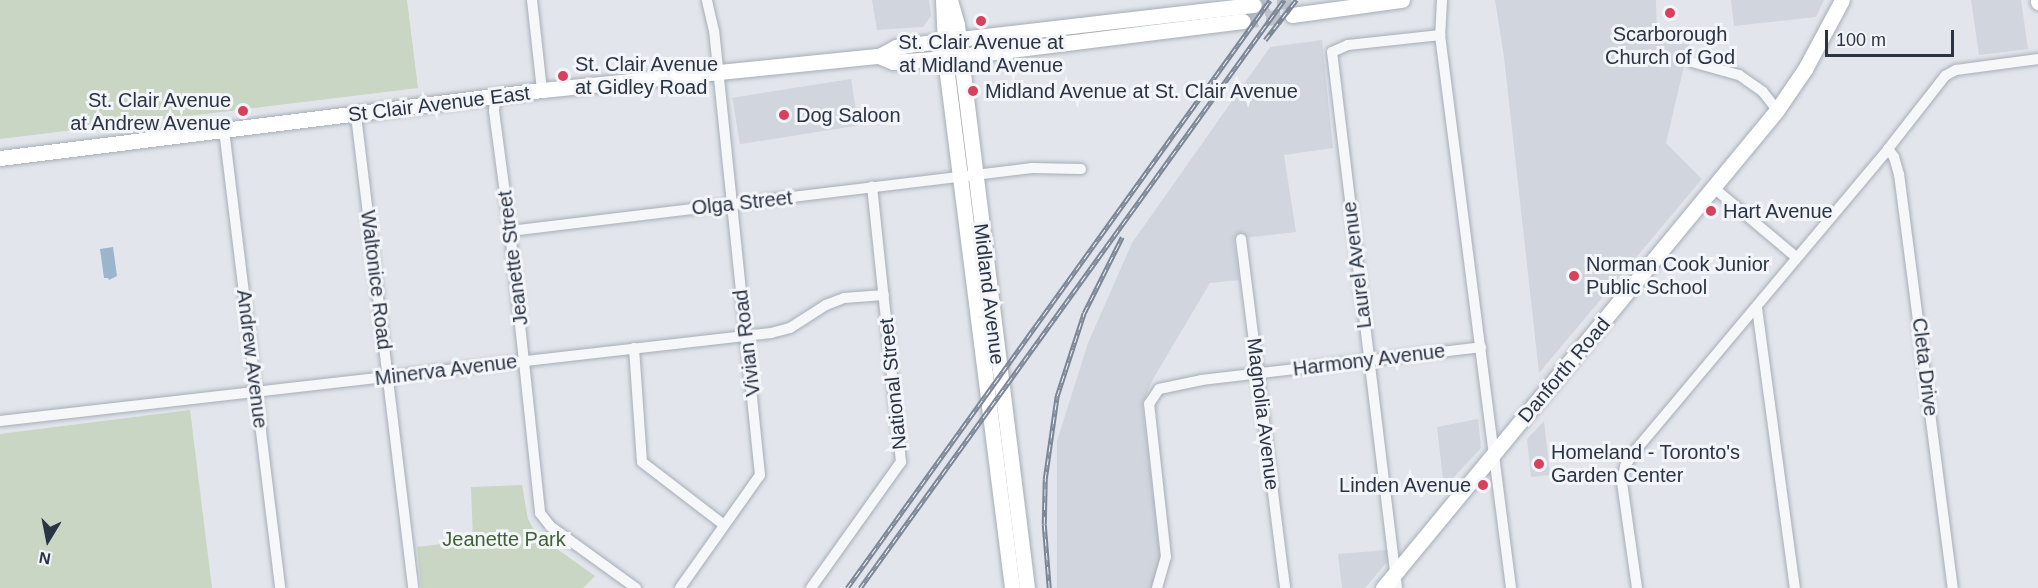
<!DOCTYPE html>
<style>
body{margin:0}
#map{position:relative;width:2038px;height:588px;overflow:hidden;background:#e2e6ec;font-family:Arial,sans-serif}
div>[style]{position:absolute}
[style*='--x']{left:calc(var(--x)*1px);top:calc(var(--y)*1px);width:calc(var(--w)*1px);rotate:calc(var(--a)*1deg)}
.built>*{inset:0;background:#d0d5de;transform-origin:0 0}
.green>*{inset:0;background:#c8d6c3}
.water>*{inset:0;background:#9bb5ce}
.secondary-tunnel>*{height:15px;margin-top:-7.5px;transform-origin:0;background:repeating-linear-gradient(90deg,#bdc2cb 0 15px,transparent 0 23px)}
.roads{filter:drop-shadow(0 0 2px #a7adb7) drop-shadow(0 0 2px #a7adb7)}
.minor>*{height:10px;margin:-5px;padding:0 5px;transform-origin:5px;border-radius:5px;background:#f6f7f9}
.secondary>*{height:15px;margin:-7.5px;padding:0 7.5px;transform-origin:7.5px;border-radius:7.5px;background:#fff}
.rail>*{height:4.5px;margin-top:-2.25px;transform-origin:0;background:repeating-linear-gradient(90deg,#f3f5f9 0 7px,#7b8696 0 14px);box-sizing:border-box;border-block:2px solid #7b8696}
.dots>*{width:16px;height:16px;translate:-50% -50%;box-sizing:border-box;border:3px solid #f3f5f9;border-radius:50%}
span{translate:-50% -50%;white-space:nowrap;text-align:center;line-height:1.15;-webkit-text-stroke:6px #f3f5f9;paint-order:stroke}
.poi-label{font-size:20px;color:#293445}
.left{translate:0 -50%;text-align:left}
.right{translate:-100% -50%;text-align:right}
.street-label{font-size:20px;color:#293445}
.park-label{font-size:20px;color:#3f6235}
.north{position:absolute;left:18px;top:510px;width:60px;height:60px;-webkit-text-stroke:4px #f3f5f9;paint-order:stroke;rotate:190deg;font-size:16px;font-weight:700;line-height:24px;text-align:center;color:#293445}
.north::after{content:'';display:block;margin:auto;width:21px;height:27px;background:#293445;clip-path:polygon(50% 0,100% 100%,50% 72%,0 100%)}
.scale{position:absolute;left:1825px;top:30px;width:129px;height:27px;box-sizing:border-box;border:3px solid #293445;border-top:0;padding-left:8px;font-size:18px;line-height:21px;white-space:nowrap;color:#293445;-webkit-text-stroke:4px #f3f5f9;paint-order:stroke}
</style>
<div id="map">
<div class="built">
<i style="clip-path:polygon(872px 0,929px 0,931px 16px,923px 27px,877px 30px)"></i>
<i style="clip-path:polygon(1495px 0,1656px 0,1657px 40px,1691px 36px,1666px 143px,1702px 179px,1539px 373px,1504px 57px)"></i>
<i style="clip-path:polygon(1731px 0,1824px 0,1816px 17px,1734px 26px)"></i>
<i style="clip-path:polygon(1971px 0,2021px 0,2028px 49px,1979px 55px)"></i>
<i style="clip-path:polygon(1322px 40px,1333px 148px,1284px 155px,1296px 232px,1234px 239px,1239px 280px,1210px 283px,1153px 379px,1142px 405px,1161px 560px,1152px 588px,1057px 588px,1057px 441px,1088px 343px,1132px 243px,1270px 47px)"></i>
<i style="left:851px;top:79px;width:47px;height:120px;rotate:81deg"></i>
<i style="clip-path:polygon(1478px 419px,1481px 448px,1444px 488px,1437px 427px)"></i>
<i style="clip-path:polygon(1544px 421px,1550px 475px,1531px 477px,1527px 439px)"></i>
<i style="clip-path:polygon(1387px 550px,1388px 561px,1365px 588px,1342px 588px,1338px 554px)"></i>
</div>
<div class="green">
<i style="clip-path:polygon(0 0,407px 0,418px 88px,0 139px)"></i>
<i style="clip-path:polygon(190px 410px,212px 588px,0 588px,0 434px)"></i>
<i style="clip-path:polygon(522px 485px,528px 519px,536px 534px,595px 576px,583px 588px,421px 588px,417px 547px,473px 540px,471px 487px)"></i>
</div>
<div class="water">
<i style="clip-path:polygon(113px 247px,117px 276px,109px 280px,108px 278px,104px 278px,100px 249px)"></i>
</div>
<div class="secondary-tunnel">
<i style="--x:1254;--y:5;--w:38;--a:-7"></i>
<i style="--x:1243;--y:21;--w:49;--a:-7"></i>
</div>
<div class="roads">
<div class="minor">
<i style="--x:532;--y:0;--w:91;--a:83.7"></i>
<i style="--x:1442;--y:0;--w:35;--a:93"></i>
<i style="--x:1440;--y:35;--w:558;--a:82.68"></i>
<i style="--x:1692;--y:62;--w:49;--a:15.5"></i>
<i style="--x:1739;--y:75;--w:29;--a:35"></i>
<i style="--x:1763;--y:92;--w:23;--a:52"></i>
<i style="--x:496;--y:96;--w:15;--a:98"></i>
<i style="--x:494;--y:111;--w:121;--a:82.4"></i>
<i style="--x:510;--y:231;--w:284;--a:83.9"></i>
<i style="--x:540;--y:513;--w:16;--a:52"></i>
<i style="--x:550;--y:526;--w:106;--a:35.8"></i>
<i style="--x:356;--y:115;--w:476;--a:83.1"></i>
<i style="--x:224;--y:130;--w:461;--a:83"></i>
<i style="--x:1888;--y:149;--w:10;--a:53"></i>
<i style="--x:1894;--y:157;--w:18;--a:74"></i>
<i style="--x:1899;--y:174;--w:418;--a:82.6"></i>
<i style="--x:1714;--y:188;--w:107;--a:40.1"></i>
<i style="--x:510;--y:231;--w:526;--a:-6.88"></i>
<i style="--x:1032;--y:168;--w:49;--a:1.2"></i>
<i style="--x:1241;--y:239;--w:352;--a:82.8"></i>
<i style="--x:1757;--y:308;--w:283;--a:82.3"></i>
<i style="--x:634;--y:348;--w:114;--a:86"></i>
<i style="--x:642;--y:462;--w:103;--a:37.5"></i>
<i style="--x:0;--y:421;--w:776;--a:-6.51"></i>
<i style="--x:771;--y:333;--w:20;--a:-15"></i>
<i style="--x:790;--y:328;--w:43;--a:-32.6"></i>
<i style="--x:826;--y:305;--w:19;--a:-21"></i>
<i style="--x:844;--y:298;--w:40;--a:-4.3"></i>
<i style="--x:680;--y:588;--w:138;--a:-54.7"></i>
<i style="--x:760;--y:475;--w:446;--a:-95.9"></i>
<i style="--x:714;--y:31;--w:32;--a:-103"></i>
<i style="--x:811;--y:588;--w:155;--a:-54.5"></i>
<i style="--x:901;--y:462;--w:277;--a:-96"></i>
<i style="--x:1157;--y:588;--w:32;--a:-74"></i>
<i style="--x:1166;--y:557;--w:154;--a:-96.3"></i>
<i style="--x:1149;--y:404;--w:18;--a:-56"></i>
<i style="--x:1159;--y:389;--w:44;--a:-11.8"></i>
<i style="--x:1202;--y:380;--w:281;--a:-6.7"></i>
<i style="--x:1397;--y:588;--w:540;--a:-96.91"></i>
<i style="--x:1332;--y:52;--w:17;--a:-24"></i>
<i style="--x:1348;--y:45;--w:93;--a:-6.2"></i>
<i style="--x:1637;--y:588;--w:107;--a:-98.1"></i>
<i style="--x:1622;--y:482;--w:16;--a:-79"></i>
<i style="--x:1625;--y:466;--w:18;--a:-56"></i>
<i style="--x:1635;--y:451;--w:394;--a:-50"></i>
<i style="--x:1888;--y:149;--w:93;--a:-52"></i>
<i style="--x:1945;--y:76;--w:13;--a:-29"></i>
<i style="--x:1956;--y:70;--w:83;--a:-7.6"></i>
</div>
<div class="secondary">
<i style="--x:943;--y:0;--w:66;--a:87.4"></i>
<i style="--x:946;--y:66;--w:526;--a:82.79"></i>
<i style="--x:950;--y:0;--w:26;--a:74"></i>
<i style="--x:957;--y:25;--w:567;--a:82.91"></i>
<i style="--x:2038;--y:0;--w:2;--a:90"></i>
<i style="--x:1292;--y:15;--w:111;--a:-7.8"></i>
<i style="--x:879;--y:56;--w:15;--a:23"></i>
<i style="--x:893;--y:62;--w:53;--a:-4.3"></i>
<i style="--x:946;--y:58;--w:299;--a:-7.1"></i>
<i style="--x:0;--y:158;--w:546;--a:-7.15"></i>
<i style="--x:542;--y:90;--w:339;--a:-5.8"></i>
<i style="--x:879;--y:56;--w:19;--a:-28"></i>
<i style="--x:896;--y:47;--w:20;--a:-9"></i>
<i style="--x:916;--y:44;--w:340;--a:-6.6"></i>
<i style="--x:1383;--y:588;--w:619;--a:-50.5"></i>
<i style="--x:1777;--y:110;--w:50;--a:-55.7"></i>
<i style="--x:1805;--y:69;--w:78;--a:-61.8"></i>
</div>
</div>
<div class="rail">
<i style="--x:1265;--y:40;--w:51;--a:-52.2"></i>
<i style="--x:847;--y:588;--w:724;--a:-54.27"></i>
<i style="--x:860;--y:588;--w:725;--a:-54.21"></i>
<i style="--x:1049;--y:588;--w:64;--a:-94.5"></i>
<i style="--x:1044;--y:524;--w:45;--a:-88.7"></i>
<i style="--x:1045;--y:479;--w:84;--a:-81.8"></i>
<i style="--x:1057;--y:396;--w:87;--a:-72"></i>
<i style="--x:1084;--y:313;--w:85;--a:-63.4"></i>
</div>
<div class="dots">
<i style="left:1670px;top:13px;background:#d8405b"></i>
<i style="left:981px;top:21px;background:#d8405b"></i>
<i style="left:563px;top:76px;background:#d8405b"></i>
<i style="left:973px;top:91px;background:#d8405b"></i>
<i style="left:243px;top:111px;background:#d8405b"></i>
<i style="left:784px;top:115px;background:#d8405b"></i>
<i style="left:1711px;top:211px;background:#d8405b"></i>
<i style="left:1574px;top:276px;background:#d8405b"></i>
<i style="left:1539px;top:464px;background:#d8405b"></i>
<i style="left:1483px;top:485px;background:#d8405b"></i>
</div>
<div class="poi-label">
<span style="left:1670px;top:46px">Scarborough<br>Church of God</span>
<span style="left:981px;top:54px">St. Clair Avenue at<br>at Midland Avenue</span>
<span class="left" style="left:575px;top:76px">St. Clair Avenue<br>at Gidley Road</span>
<span class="left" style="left:985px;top:91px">Midland Avenue at St. Clair Avenue</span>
<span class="right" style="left:231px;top:112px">St. Clair Avenue<br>at Andrew Avenue</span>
<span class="left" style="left:796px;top:115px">Dog Saloon</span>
<span class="left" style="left:1723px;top:211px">Hart Avenue</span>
<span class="left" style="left:1586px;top:276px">Norman Cook Junior<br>Public School</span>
<span class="left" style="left:1551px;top:464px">Homeland - Toronto's<br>Garden Center</span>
<span class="right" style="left:1471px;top:485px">Linden Avenue</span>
</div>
<div class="street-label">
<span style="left:439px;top:104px;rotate:-7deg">St Clair Avenue East</span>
<span style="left:742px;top:203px;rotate:-6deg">Olga Street</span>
<span style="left:513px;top:258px;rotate:-97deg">Jeanette Street</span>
<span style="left:1357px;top:265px;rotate:-97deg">Laurel Avenue</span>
<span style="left:376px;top:280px;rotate:83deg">Waltonice Road</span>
<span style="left:989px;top:294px;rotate:83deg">Midland Avenue</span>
<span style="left:747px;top:343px;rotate:-97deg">Vivian Road</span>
<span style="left:252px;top:359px;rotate:83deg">Andrew Avenue</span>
<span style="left:1369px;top:360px;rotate:-7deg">Harmony Avenue</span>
<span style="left:1925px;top:367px;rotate:83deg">Cleta Drive</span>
<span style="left:446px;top:370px;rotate:-7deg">Minerva Avenue</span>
<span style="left:1564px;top:370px;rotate:-50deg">Danforth Road</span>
<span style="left:893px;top:384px;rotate:-96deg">National Street</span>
<span style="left:1263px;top:414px;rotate:83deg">Magnolia Avenue</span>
</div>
<div class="park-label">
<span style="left:504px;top:539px">Jeanette Park</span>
</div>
<div class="north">N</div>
<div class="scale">100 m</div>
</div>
